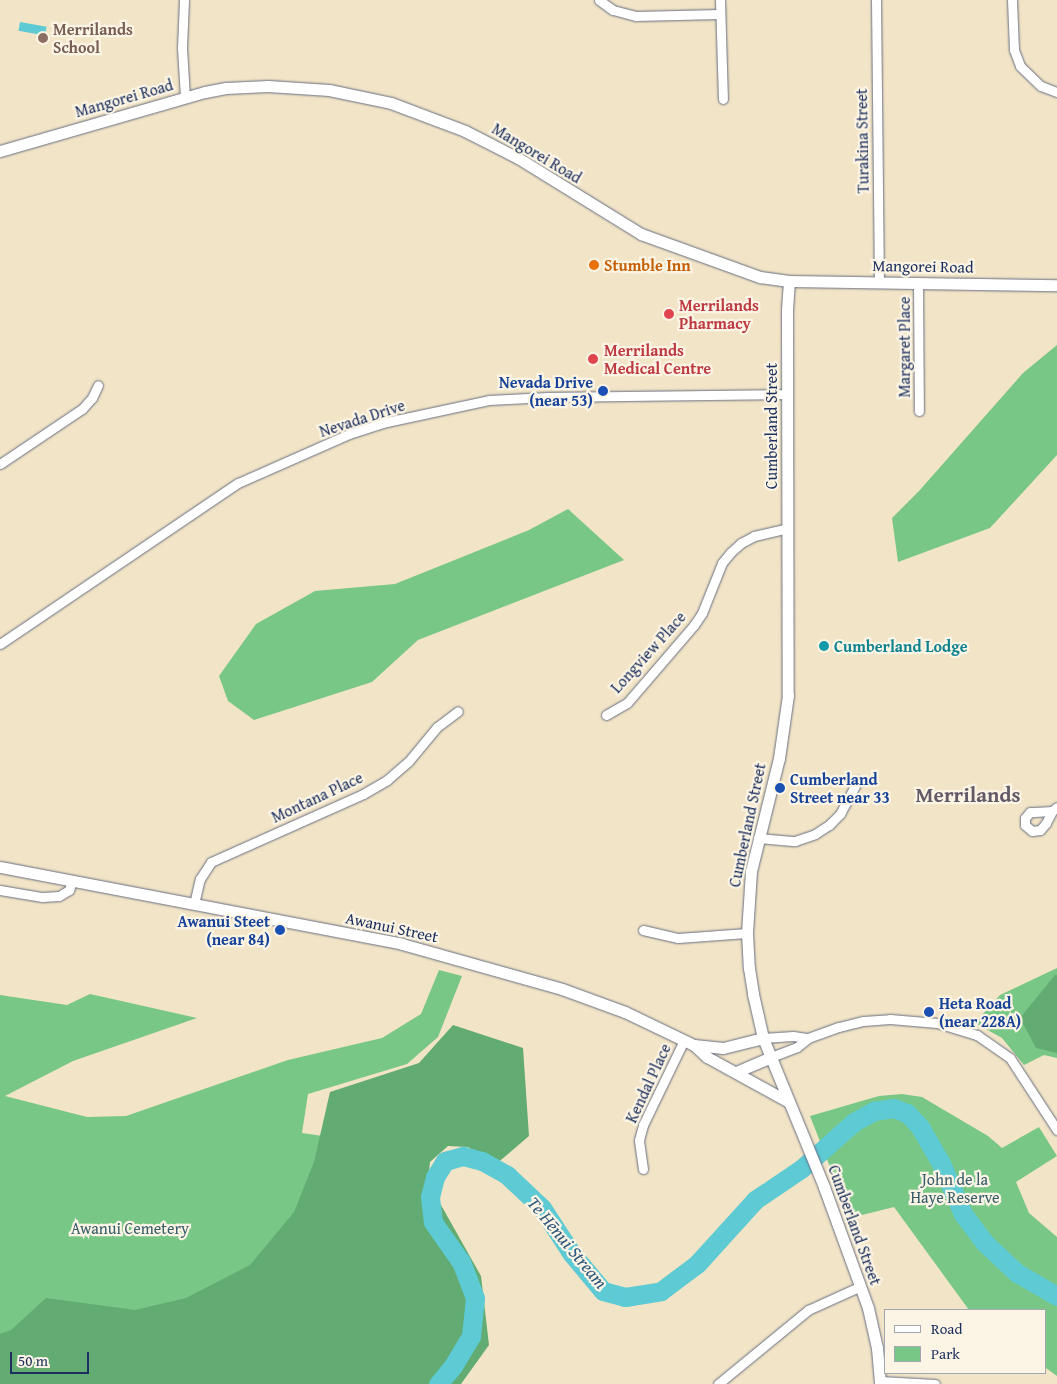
<!DOCTYPE html>
<meta charset="utf-8">
<style>
body{margin:0}
#map{position:relative;width:1057px;height:1384px;overflow:hidden;background:#f2e4c6;font-family:"Gentium Book Plus",serif}
div>[style]{position:absolute}
[style*='--x']{left:calc(var(--x)*1px);top:calc(var(--y)*1px);width:calc(var(--w)*1px);rotate:calc(var(--a)*1deg)}
.green>*{inset:0;background:#78c787}
.forest>*{inset:0;background:#62ac74}
.water>*{inset:0;background:#5dcad4;transform-origin:0 0}
.river>*{height:19px;margin:-9.5px;padding:0 9.5px;transform-origin:9.5px;border-radius:9.5px;background:#5dcad4}
.roads{filter:drop-shadow(0 0 1px #666e82) drop-shadow(0 0 1px #666e82)}
.street>*{height:9px;margin:-4.5px;padding:0 4.5px;transform-origin:4.5px;border-radius:4.5px;background:#fff}
.secondary>*{height:11px;margin:-5.5px;padding:0 5.5px;transform-origin:5.5px;border-radius:5.5px;background:#fff}
.dots>*{width:14px;height:14px;translate:-50% -50%;box-sizing:border-box;border:2px solid #fcf5e5;border-radius:50%}
span{translate:-50% -50%;white-space:nowrap;text-align:center;line-height:1.15;-webkit-text-stroke:4.5px #fcf5e5;paint-order:stroke}
.education-label{font-size:16px;color:#785e54;font-weight:700}
.left{translate:0 -50%;text-align:left}
.street-label{font-size:16px;color:#1b2f5e}
.food-label{font-size:16px;color:#c56008;font-weight:700}
.health-label{font-size:16px;color:#be3a42;font-weight:700}
.transit-label{font-size:16px;color:#164399;font-weight:700}
.right{translate:-100% -50%;text-align:right}
.culture-label{font-size:16px;color:#0d838f;font-weight:700}
.park-label{font-size:16px;color:#375d6a}
.water-label{font-size:18px;color:#2c567c;font-style:italic}
.district-label{font-size:21px;color:#635a68;font-weight:700}
.legend{position:absolute;left:884px;top:1309px;width:162px;height:65px;box-sizing:border-box;background:#fcf5e5;border:1px solid #a2a6af;margin:0;padding:6px 9px;list-style:none;font-size:15px;color:#1b2f5e}
.legend li{display:flex;align-items:center;gap:10px;height:25px}
.legend b{width:25px;border:1px solid #a2a6af}
.scale{position:absolute;left:10px;top:1352px;width:79px;height:22px;box-sizing:border-box;border:2px solid #1b2f5e;border-top:0;padding-left:6px;font-size:15px;line-height:18px;white-space:nowrap;color:#1b2f5e;-webkit-text-stroke:4px #fcf5e5;paint-order:stroke}
</style>
<div id="map">
<div class="green">
<i style="clip-path:polygon(1057px 345px,1057px 455px,990px 528px,898px 562px,892px 518px,919px 491px,1023px 373px)"></i>
<i style="clip-path:polygon(568px 509px,624px 560px,418px 640px,372px 682px,254px 720px,228px 701px,219px 676px,256px 624px,315px 591px,395px 584px,529px 530px)"></i>
<i style="clip-path:polygon(1057px 968px,1057px 1058px,1044px 1055px,1024px 1065px,1002px 1038px,975px 1023px,1000px 995px)"></i>
<i style="clip-path:polygon(439px 970px,462px 976px,438px 1037px,407px 1064px,308px 1094px,302px 1133px,323px 1136px,343px 1259px,0 1350px,0 995px,67px 1005px,90px 994px,197px 1018px,73px 1061px,5px 1096px,87px 1117px,126px 1116px,288px 1060px,382px 1038px,421px 1014px)"></i>
<i style="clip-path:polygon(902px 1094px,922px 1097px,988px 1136px,1002px 1148px,1039px 1127px,1057px 1156px,1016px 1182px,1029px 1213px,1057px 1237px,1057px 1376px,1046px 1368px,1046px 1310px,969px 1310px,894px 1207px,850px 1218px,810px 1116px,879px 1096px)"></i>
</div>
<div class="forest">
<i style="clip-path:polygon(1055px 975px,1057px 975px,1057px 1053px,1036px 1048px,1020px 1018px)"></i>
<i style="clip-path:polygon(453px 1025px,523px 1048px,529px 1136px,495px 1165px,468px 1147px,448px 1146px,430px 1162px,428px 1182px,481px 1276px,489px 1345px,461px 1384px,0 1384px,0 1334px,11px 1330px,46px 1298px,135px 1310px,186px 1298px,250px 1265px,294px 1212px,314px 1162px,330px 1092px,419px 1063px)"></i>
</div>
<div class="water">
<i style="left:20px;top:22px;width:27px;height:9px;rotate:10deg"></i>
</div>
<div class="river">
<i style="--x:438;--y:1384;--w:23;--a:-50"></i>
<i style="--x:453;--y:1366;--w:35;--a:-59"></i>
<i style="--x:471;--y:1336;--w:38;--a:-84"></i>
<i style="--x:475;--y:1298;--w:39;--a:-111"></i>
<i style="--x:461;--y:1262;--w:49;--a:-125"></i>
<i style="--x:433;--y:1222;--w:25;--a:-97"></i>
<i style="--x:430;--y:1197;--w:21;--a:-76"></i>
<i style="--x:435;--y:1177;--w:19;--a:-58"></i>
<i style="--x:445;--y:1161;--w:19;--a:-16"></i>
<i style="--x:463;--y:1156;--w:20;--a:15"></i>
<i style="--x:482;--y:1161;--w:29;--a:29"></i>
<i style="--x:507;--y:1175;--w:48;--a:43.3"></i>
<i style="--x:542;--y:1208;--w:55;--a:56.9"></i>
<i style="--x:572;--y:1254;--w:48;--a:50"></i>
<i style="--x:603;--y:1291;--w:23;--a:15"></i>
<i style="--x:625;--y:1297;--w:36;--a:-9"></i>
<i style="--x:661;--y:1291;--w:45;--a:-36.9"></i>
<i style="--x:697;--y:1264;--w:86;--a:-47.8"></i>
<i style="--x:755;--y:1200;--w:55;--a:-34"></i>
<i style="--x:801;--y:1169;--w:71;--a:-41.6"></i>
<i style="--x:854;--y:1122;--w:23;--a:-29"></i>
<i style="--x:874;--y:1111;--w:19;--a:-9"></i>
<i style="--x:893;--y:1108;--w:15;--a:20"></i>
<i style="--x:907;--y:1113;--w:19;--a:47"></i>
<i style="--x:920;--y:1127;--w:39;--a:60"></i>
<i style="--x:940;--y:1161;--w:58;--a:66.5"></i>
<i style="--x:963;--y:1214;--w:36;--a:53"></i>
<i style="--x:985;--y:1243;--w:44;--a:43.2"></i>
<i style="--x:1017;--y:1273;--w:46;--a:29.9"></i>
</div>
<div class="roads">
<div class="street">
<i style="--x:184;--y:0;--w:48;--a:92.4"></i>
<i style="--x:182;--y:48;--w:49;--a:86.5"></i>
<i style="--x:599;--y:0;--w:17;--a:36"></i>
<i style="--x:613;--y:10;--w:24;--a:15"></i>
<i style="--x:636;--y:16;--w:84;--a:-1.4"></i>
<i style="--x:720;--y:0;--w:99;--a:88.3"></i>
<i style="--x:876;--y:0;--w:281;--a:89.4"></i>
<i style="--x:1012;--y:0;--w:50;--a:87.7"></i>
<i style="--x:1014;--y:50;--w:17;--a:69"></i>
<i style="--x:1020;--y:66;--w:29;--a:44"></i>
<i style="--x:1041;--y:86;--w:17;--a:21"></i>
<i style="--x:918;--y:282;--w:129;--a:89.6"></i>
<i style="--x:0;--y:464;--w:99;--a:-33.9"></i>
<i style="--x:82;--y:409;--w:15;--a:-48"></i>
<i style="--x:92;--y:398;--w:14;--a:-65"></i>
<i style="--x:0;--y:644;--w:287;--a:-34.1"></i>
<i style="--x:238;--y:483;--w:121;--a:-23.8"></i>
<i style="--x:349;--y:434;--w:35;--a:-18"></i>
<i style="--x:382;--y:423;--w:109;--a:-12.1"></i>
<i style="--x:489;--y:400;--w:59;--a:-2.9"></i>
<i style="--x:548;--y:397;--w:240;--a:-0.7"></i>
<i style="--x:606;--y:715;--w:24;--a:-30"></i>
<i style="--x:627;--y:703;--w:103;--a:-49.3"></i>
<i style="--x:694;--y:625;--w:14;--a:-56"></i>
<i style="--x:702;--y:613;--w:54;--a:-68.2"></i>
<i style="--x:722;--y:563;--w:14;--a:-51"></i>
<i style="--x:731;--y:552;--w:13;--a:-42"></i>
<i style="--x:741;--y:543;--w:15;--a:-28"></i>
<i style="--x:754;--y:536;--w:35;--a:-13"></i>
<i style="--x:1052;--y:811;--w:22;--a:177"></i>
<i style="--x:1030;--y:812;--w:8;--a:130"></i>
<i style="--x:1025;--y:818;--w:7;--a:90"></i>
<i style="--x:1025;--y:825;--w:9;--a:41"></i>
<i style="--x:1032;--y:831;--w:8;--a:-7"></i>
<i style="--x:1040;--y:830;--w:9;--a:-49"></i>
<i style="--x:1046;--y:823;--w:13;--a:-63"></i>
<i style="--x:1052;--y:811;--w:6;--a:-39"></i>
<i style="--x:758;--y:838;--w:37;--a:5"></i>
<i style="--x:795;--y:841;--w:21;--a:-19"></i>
<i style="--x:815;--y:834;--w:17;--a:-33"></i>
<i style="--x:829;--y:825;--w:16;--a:-45"></i>
<i style="--x:840;--y:814;--w:38;--a:-62"></i>
<i style="--x:0;--y:890;--w:43;--a:9.5"></i>
<i style="--x:42;--y:897;--w:17;--a:-3"></i>
<i style="--x:59;--y:896;--w:12;--a:-31"></i>
<i style="--x:69;--y:890;--w:9;--a:-72"></i>
<i style="--x:194;--y:904;--w:26;--a:-77"></i>
<i style="--x:200;--y:879;--w:20;--a:-57"></i>
<i style="--x:211;--y:862;--w:167;--a:-24.1"></i>
<i style="--x:363;--y:794;--w:28;--a:-30"></i>
<i style="--x:387;--y:780;--w:28;--a:-41"></i>
<i style="--x:408;--y:762;--w:45;--a:-50.4"></i>
<i style="--x:437;--y:727;--w:26;--a:-37"></i>
<i style="--x:643;--y:930;--w:36;--a:13"></i>
<i style="--x:678;--y:938;--w:69;--a:-4.1"></i>
<i style="--x:763;--y:1038;--w:30;--a:-4"></i>
<i style="--x:793;--y:1036;--w:15;--a:8"></i>
<i style="--x:771;--y:1057;--w:28;--a:-21"></i>
<i style="--x:797;--y:1047;--w:14;--a:-39"></i>
<i style="--x:808;--y:1038;--w:33;--a:-20"></i>
<i style="--x:839;--y:1027;--w:25;--a:-14"></i>
<i style="--x:863;--y:1021;--w:27;--a:-4"></i>
<i style="--x:890;--y:1019;--w:47;--a:4.9"></i>
<i style="--x:937;--y:1023;--w:42;--a:16.7"></i>
<i style="--x:977;--y:1035;--w:40;--a:34.9"></i>
<i style="--x:1010;--y:1058;--w:86;--a:56.9"></i>
<i style="--x:643;--y:1169;--w:29;--a:-98"></i>
<i style="--x:639;--y:1140;--w:16;--a:-75"></i>
<i style="--x:643;--y:1125;--w:94;--a:-64.2"></i>
<i style="--x:880;--y:1381;--w:55;--a:3.1"></i>
<i style="--x:718;--y:1384;--w:117;--a:-39.4"></i>
<i style="--x:808;--y:1310;--w:58;--a:-24.4"></i>
</div>
<div class="secondary">
<i style="--x:0;--y:151;--w:213;--a:-16.1"></i>
<i style="--x:205;--y:92;--w:21;--a:-11"></i>
<i style="--x:226;--y:88;--w:42;--a:-2.7"></i>
<i style="--x:268;--y:86;--w:61;--a:3.8"></i>
<i style="--x:329;--y:90;--w:63;--a:11.8"></i>
<i style="--x:391;--y:103;--w:79;--a:20.7"></i>
<i style="--x:465;--y:131;--w:59;--a:27"></i>
<i style="--x:518;--y:158;--w:145;--a:31.7"></i>
<i style="--x:641;--y:234;--w:127;--a:19.9"></i>
<i style="--x:760;--y:277;--w:29;--a:8"></i>
<i style="--x:789;--y:281;--w:268;--a:0.9"></i>
<i style="--x:789;--y:281;--w:30;--a:94"></i>
<i style="--x:787;--y:311;--w:384;--a:89.9"></i>
<i style="--x:788;--y:695;--w:64;--a:98.1"></i>
<i style="--x:779;--y:758;--w:116;--a:103.9"></i>
<i style="--x:751;--y:871;--w:62;--a:93.7"></i>
<i style="--x:747;--y:933;--w:35;--a:87"></i>
<i style="--x:749;--y:968;--w:26;--a:81"></i>
<i style="--x:753;--y:994;--w:45;--a:77.2"></i>
<i style="--x:763;--y:1038;--w:161;--a:67.7"></i>
<i style="--x:824;--y:1187;--w:129;--a:70"></i>
<i style="--x:868;--y:1308;--w:41;--a:77.3"></i>
<i style="--x:877;--y:1348;--w:36;--a:85"></i>
<i style="--x:0;--y:867;--w:409;--a:10.8"></i>
<i style="--x:402;--y:944;--w:166;--a:15.7"></i>
<i style="--x:562;--y:989;--w:67;--a:20.1"></i>
<i style="--x:625;--y:1012;--w:76;--a:25.6"></i>
<i style="--x:694;--y:1045;--w:18;--a:43"></i>
<i style="--x:707;--y:1057;--w:94;--a:28.8"></i>
<i style="--x:694;--y:1045;--w:29;--a:6"></i>
<i style="--x:723;--y:1048;--w:41;--a:-14"></i>
<i style="--x:736;--y:1072;--w:38;--a:-23"></i>
</div>
</div>
<div class="dots">
<i style="left:43px;top:38px;background:#8d6e63"></i>
<i style="left:594px;top:265px;background:#e8710a"></i>
<i style="left:669px;top:314px;background:#e0444e"></i>
<i style="left:593px;top:359px;background:#e0444e"></i>
<i style="left:603px;top:391px;background:#1a4fb4"></i>
<i style="left:824px;top:646px;background:#0f9aa8"></i>
<i style="left:780px;top:788px;background:#1a4fb4"></i>
<i style="left:280px;top:930px;background:#1a4fb4"></i>
<i style="left:929px;top:1012px;background:#1a4fb4"></i>
</div>
<div class="education-label">
<span class="left" style="left:53px;top:38px">Merrilands<br>School</span>
</div>
<div class="street-label">
<span style="left:124px;top:98px;rotate:-16deg">Mangorei Road</span>
<span style="left:862px;top:141px;rotate:-91deg">Turakina Street</span>
<span style="left:537px;top:153px;rotate:31deg">Mangorei Road</span>
<span style="left:923px;top:266px;rotate:1deg">Mangorei Road</span>
<span style="left:904px;top:347px;rotate:-90deg">Margaret Place</span>
<span style="left:362px;top:418px;rotate:-18deg">Nevada Drive</span>
<span style="left:771px;top:426px;rotate:-90deg">Cumberland Street</span>
<span style="left:648px;top:652px;rotate:-48deg">Longview Place</span>
<span style="left:317px;top:797px;rotate:-25deg">Montana Place</span>
<span style="left:747px;top:825px;rotate:-78deg">Cumberland Street</span>
<span style="left:392px;top:927px;rotate:12deg">Awanui Street</span>
<span style="left:648px;top:1083px;rotate:-65deg">Kendal Place</span>
<span style="left:855px;top:1225px;rotate:70deg">Cumberland Street</span>
</div>
<div class="food-label">
<span class="left" style="left:604px;top:265px">Stumble Inn</span>
</div>
<div class="health-label">
<span class="left" style="left:679px;top:314px">Merrilands<br>Pharmacy</span>
<span class="left" style="left:604px;top:359px">Merrilands<br>Medical Centre</span>
</div>
<div class="transit-label">
<span class="right" style="left:593px;top:391px">Nevada Drive<br>(near 53)</span>
<span class="left" style="left:790px;top:788px">Cumberland<br>Street near 33</span>
<span class="right" style="left:270px;top:930px">Awanui Steet<br>(near 84)</span>
<span class="left" style="left:939px;top:1012px">Heta Road<br>(near 228A)</span>
</div>
<div class="culture-label">
<span class="left" style="left:834px;top:646px">Cumberland Lodge</span>
</div>
<div class="park-label">
<span style="left:955px;top:1188px">John de la<br>Haye Reserve</span>
<span style="left:130px;top:1228px">Awanui Cemetery</span>
</div>
<div class="water-label">
<span style="left:567px;top:1243px;rotate:50deg">Te Hēnui Stream</span>
</div>
<div class="district-label">
<span style="left:968px;top:795px">Merrilands</span>
</div>
<ul class="legend">
<li><b style="height:6px;background:#fff"></b>Road</li>
<li><b style="height:14px;background:#78c787"></b>Park</li>
</ul>
<div class="scale">50 m</div>
</div>
